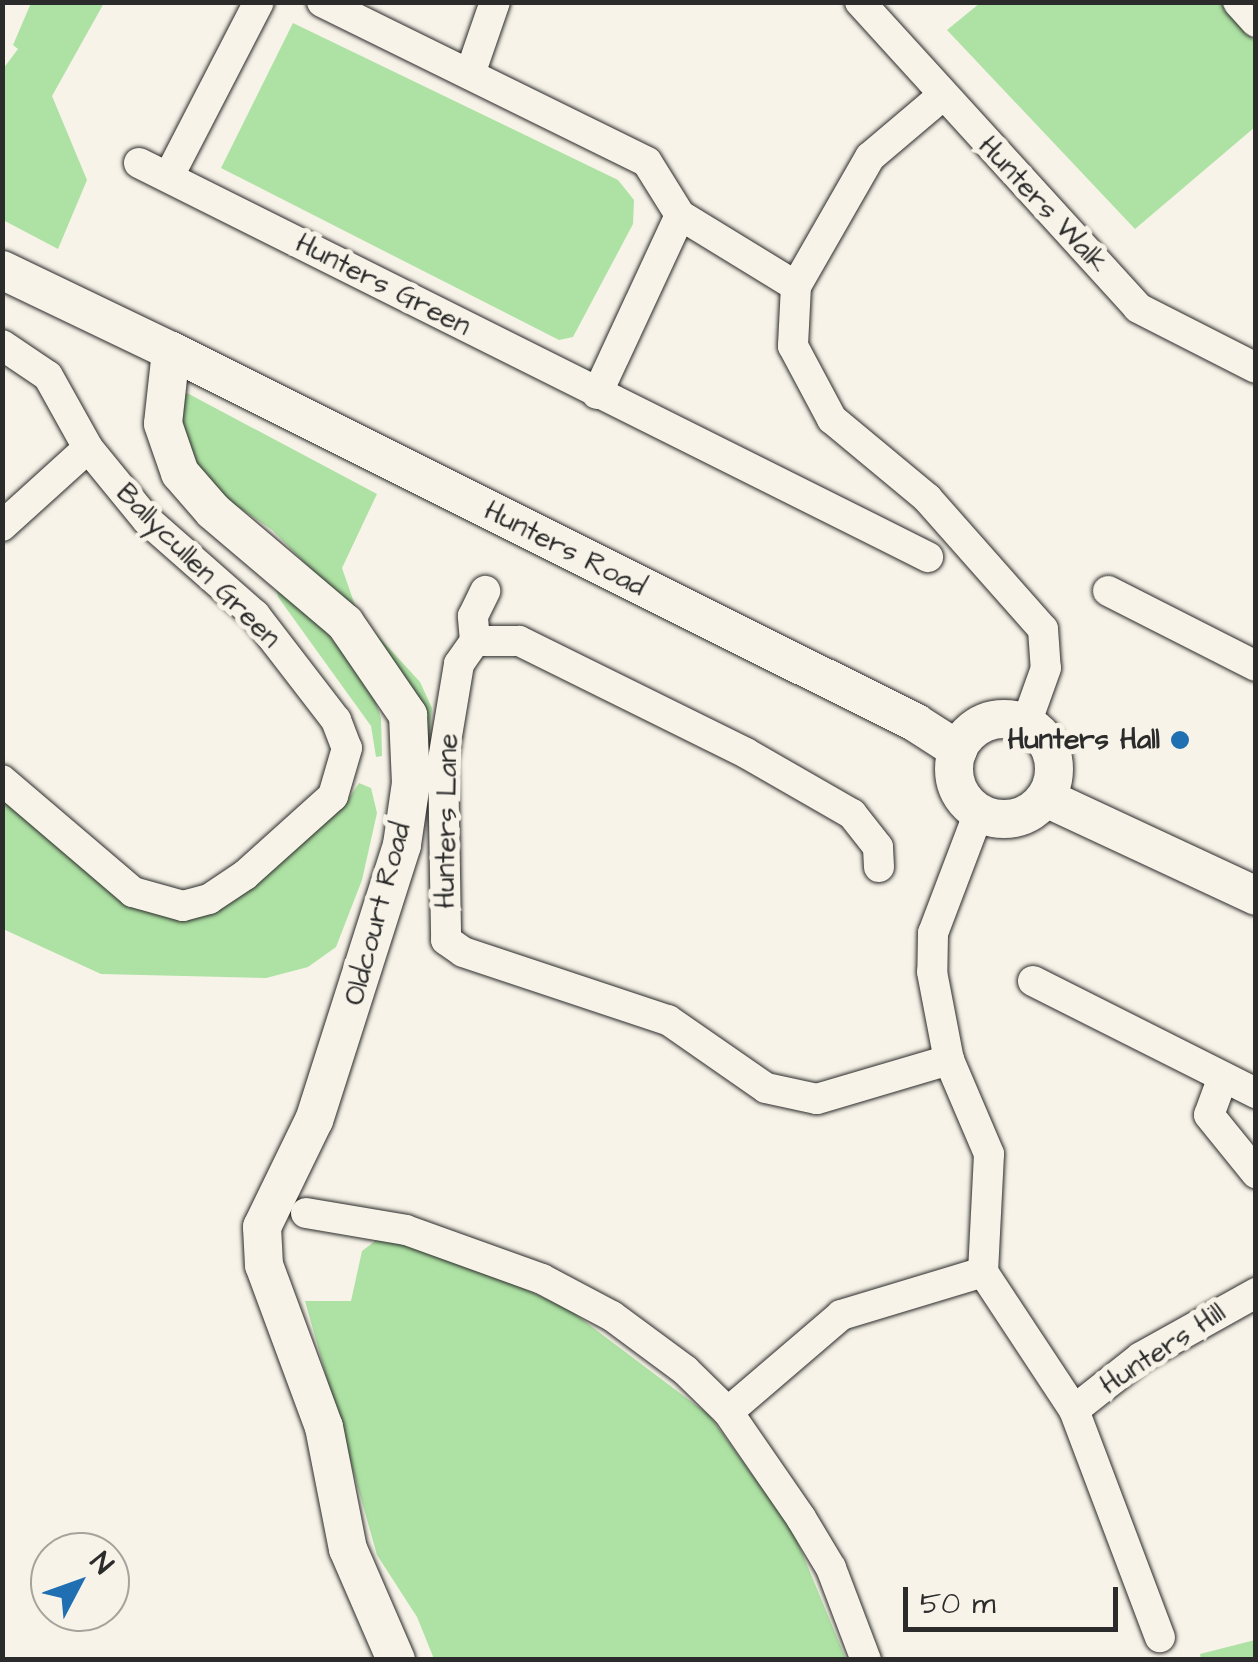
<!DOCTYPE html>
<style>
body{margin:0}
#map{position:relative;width:1258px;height:1662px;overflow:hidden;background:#f7f3e8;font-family:"Architects Daughter",sans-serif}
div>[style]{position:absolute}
.green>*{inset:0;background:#aee2a4}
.roads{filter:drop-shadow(0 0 2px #2b2b2b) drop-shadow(0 0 2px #2b2b2b)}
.minor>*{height:30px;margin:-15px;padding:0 15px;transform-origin:15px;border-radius:15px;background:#f7f3e8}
.tertiary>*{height:38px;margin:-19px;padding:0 19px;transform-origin:19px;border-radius:19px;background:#f7f3e8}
.tertiary>.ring{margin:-19px;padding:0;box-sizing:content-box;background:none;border:38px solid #f7f3e8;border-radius:50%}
.dots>*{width:28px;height:28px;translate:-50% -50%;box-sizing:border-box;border:5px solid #f7f3e8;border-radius:50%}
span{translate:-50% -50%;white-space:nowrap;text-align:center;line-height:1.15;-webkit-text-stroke:10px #f7f3e8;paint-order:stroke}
.street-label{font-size:28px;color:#2b2b2b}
.poi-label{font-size:28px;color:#2b2b2b;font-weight:700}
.right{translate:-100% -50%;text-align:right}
.frame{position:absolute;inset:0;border:5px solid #2b2b2b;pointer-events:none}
.north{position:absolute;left:30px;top:1532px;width:100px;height:100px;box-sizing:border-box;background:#f7f3e8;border:2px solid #a5a39c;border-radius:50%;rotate:49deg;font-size:28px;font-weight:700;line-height:40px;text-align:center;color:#2b2b2b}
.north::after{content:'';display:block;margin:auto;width:35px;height:45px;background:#1f6fb2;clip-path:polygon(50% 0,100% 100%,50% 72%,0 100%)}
.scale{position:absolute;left:903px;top:1587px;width:215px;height:45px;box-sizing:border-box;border:5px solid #2b2b2b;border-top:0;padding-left:12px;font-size:30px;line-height:35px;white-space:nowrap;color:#2b2b2b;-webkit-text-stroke:8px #f7f3e8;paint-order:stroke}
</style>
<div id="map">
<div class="green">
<div style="clip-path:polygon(31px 3px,104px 3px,52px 96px,87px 180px,58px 249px,3px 220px,3px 69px,18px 49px,13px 45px)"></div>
<div style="clip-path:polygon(980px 3px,1221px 3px,1255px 42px,1255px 127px,1135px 229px,947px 30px)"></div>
<div style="clip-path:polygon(293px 23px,618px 180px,634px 200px,633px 224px,573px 337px,559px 340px,221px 168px)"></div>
<div style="clip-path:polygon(187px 393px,377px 494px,342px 568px,358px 614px,420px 682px,432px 708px,428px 748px,335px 593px,272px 530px,225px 498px,193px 460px,178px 402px)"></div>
<div style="clip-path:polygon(273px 570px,369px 683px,381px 718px,382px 756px,376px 757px,371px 726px,278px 597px)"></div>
<div style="clip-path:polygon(359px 783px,371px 788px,377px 813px,362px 880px,336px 947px,308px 967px,266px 978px,101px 974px,3px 929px,3px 795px,136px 909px,200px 917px,236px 899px,344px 806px)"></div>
<div style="clip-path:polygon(379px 1238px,443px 1253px,567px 1308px,709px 1415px,793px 1531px,846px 1659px,434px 1659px,417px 1617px,377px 1555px,305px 1301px,351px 1301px,362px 1251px)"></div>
<div style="clip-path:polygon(1255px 1640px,1255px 1659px,1201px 1659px,1200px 1654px)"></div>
</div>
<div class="roads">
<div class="minor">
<div style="left:322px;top:2px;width:362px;rotate:26.2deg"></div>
<div style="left:647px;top:162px;width:62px;rotate:58.1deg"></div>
<div style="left:680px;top:215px;width:136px;rotate:31.5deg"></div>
<div style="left:860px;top:2px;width:413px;rotate:47.7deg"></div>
<div style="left:1138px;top:308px;width:132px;rotate:27deg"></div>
<div style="left:1238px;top:2px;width:27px;rotate:48deg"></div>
<div style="left:470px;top:74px;width:76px;rotate:-70.9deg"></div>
<div style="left:942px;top:96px;width:94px;rotate:139.7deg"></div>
<div style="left:870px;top:157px;width:149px;rotate:119.8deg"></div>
<div style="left:796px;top:286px;width:60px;rotate:92.9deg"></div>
<div style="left:793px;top:346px;width:83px;rotate:61.9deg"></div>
<div style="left:832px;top:419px;width:124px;rotate:39.7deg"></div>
<div style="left:927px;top:498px;width:175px;rotate:48.5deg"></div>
<div style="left:1043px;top:629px;width:39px;rotate:86deg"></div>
<div style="left:1046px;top:668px;width:59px;rotate:109.7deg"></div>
<div style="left:139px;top:163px;width:882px;rotate:26.54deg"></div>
<div style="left:169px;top:176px;width:196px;rotate:-62.7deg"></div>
<div style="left:2px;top:345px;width:55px;rotate:34deg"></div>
<div style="left:48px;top:376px;width:82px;rotate:60.9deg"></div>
<div style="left:88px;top:448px;width:93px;rotate:50.7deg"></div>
<div style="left:147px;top:520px;width:144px;rotate:41.3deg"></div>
<div style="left:255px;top:615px;width:133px;rotate:52.4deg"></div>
<div style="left:336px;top:720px;width:30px;rotate:69deg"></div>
<div style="left:347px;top:748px;width:50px;rotate:106.3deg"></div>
<div style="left:333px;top:796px;width:118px;rotate:138.1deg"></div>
<div style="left:245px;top:875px;width:43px;rotate:146.3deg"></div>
<div style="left:209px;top:899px;width:27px;rotate:165deg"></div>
<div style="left:183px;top:906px;width:52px;rotate:-164.4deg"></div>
<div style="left:133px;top:892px;width:172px;rotate:-139.5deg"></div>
<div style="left:597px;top:394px;width:197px;rotate:-65.1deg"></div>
<div style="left:2px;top:526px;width:116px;rotate:-42.2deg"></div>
<div style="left:1108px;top:591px;width:166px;rotate:26.9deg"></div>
<div style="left:475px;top:641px;width:25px;rotate:-95deg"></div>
<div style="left:473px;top:616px;width:28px;rotate:-64deg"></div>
<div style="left:979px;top:812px;width:129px;rotate:110.8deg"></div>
<div style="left:933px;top:933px;width:39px;rotate:91deg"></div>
<div style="left:932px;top:972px;width:90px;rotate:79.1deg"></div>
<div style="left:949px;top:1060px;width:102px;rotate:66.9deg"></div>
<div style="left:989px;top:1154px;width:118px;rotate:92.9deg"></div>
<div style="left:983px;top:1272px;width:165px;rotate:56.6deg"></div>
<div style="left:1074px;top:1410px;width:243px;rotate:69.3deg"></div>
<div style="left:879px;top:867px;width:20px;rotate:-93deg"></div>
<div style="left:878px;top:847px;width:42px;rotate:-128.2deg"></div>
<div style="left:852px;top:814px;width:122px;rotate:-150.1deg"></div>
<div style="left:746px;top:753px;width:253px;rotate:-153.7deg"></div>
<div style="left:519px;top:641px;width:44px;rotate:180deg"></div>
<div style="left:475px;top:641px;width:28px;rotate:125deg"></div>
<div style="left:459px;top:664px;width:97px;rotate:99.5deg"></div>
<div style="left:443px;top:760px;width:180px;rotate:89deg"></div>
<div style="left:446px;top:940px;width:21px;rotate:35deg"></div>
<div style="left:463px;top:952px;width:216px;rotate:18.4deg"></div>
<div style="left:668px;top:1020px;width:119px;rotate:34.8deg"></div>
<div style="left:766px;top:1088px;width:52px;rotate:12.2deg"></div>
<div style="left:817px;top:1099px;width:138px;rotate:-16.5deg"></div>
<div style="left:1033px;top:981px;width:250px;rotate:26.7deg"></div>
<div style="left:1223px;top:1077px;width:40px;rotate:110.2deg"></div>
<div style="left:1209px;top:1115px;width:75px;rotate:51deg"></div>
<div style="left:306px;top:1213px;width:101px;rotate:9.6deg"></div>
<div style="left:406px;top:1230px;width:145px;rotate:19.8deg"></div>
<div style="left:542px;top:1279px;width:79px;rotate:27.9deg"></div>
<div style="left:612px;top:1316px;width:91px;rotate:36.5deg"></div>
<div style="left:685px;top:1370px;width:60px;rotate:44.3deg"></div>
<div style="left:728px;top:1412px;width:129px;rotate:55.4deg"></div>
<div style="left:801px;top:1518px;width:58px;rotate:59deg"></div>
<div style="left:831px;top:1568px;width:98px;rotate:69.2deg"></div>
<div style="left:1074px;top:1410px;width:85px;rotate:-38.3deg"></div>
<div style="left:1141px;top:1357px;width:132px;rotate:-29.1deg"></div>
<div style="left:728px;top:1412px;width:149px;rotate:-40.6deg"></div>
<div style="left:841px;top:1315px;width:148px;rotate:-16.8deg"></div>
</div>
<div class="tertiary">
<div style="left:2px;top:270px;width:187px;rotate:25.6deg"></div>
<div style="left:171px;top:351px;width:73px;rotate:96.3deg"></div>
<div style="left:163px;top:424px;width:52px;rotate:70.9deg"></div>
<div style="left:180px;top:473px;width:50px;rotate:49deg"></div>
<div style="left:213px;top:511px;width:173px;rotate:40.3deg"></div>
<div style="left:345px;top:623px;width:112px;rotate:55.6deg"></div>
<div style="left:408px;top:715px;width:68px;rotate:87.5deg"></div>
<div style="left:411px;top:783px;width:63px;rotate:98.3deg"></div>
<div style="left:402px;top:845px;width:289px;rotate:107.7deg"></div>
<div style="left:314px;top:1120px;width:119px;rotate:115.9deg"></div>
<div style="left:262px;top:1227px;width:38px;rotate:87deg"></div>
<div style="left:264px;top:1265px;width:173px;rotate:69.7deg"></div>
<div style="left:324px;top:1427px;width:124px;rotate:78.9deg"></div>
<div style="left:348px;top:1549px;width:121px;rotate:66.6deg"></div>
<div style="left:171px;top:351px;width:833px;rotate:26.53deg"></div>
<div style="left:916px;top:723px;width:50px;rotate:32.7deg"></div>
<div class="ring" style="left:954px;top:719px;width:62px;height:62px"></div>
<div style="left:1046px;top:798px;width:232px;rotate:25deg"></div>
</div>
</div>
<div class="dots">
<div style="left:1180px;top:740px;background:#1f6fb2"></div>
</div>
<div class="street-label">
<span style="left:1043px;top:205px;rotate:47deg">Hunters Walk</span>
<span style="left:383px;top:285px;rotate:27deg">Hunters Green</span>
<span style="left:565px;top:549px;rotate:27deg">Hunters Road</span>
<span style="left:198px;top:566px;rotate:45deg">Ballycullen Green</span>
<span style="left:447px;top:821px;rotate:-89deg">Hunters Lane</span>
<span style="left:378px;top:914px;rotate:-75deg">Oldcourt Road</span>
<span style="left:1163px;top:1349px;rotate:-33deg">Hunters Hill</span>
</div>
<div class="poi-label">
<span class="right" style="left:1160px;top:740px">Hunters Hall</span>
</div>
<div class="frame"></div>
<div class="north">N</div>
<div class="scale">50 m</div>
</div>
